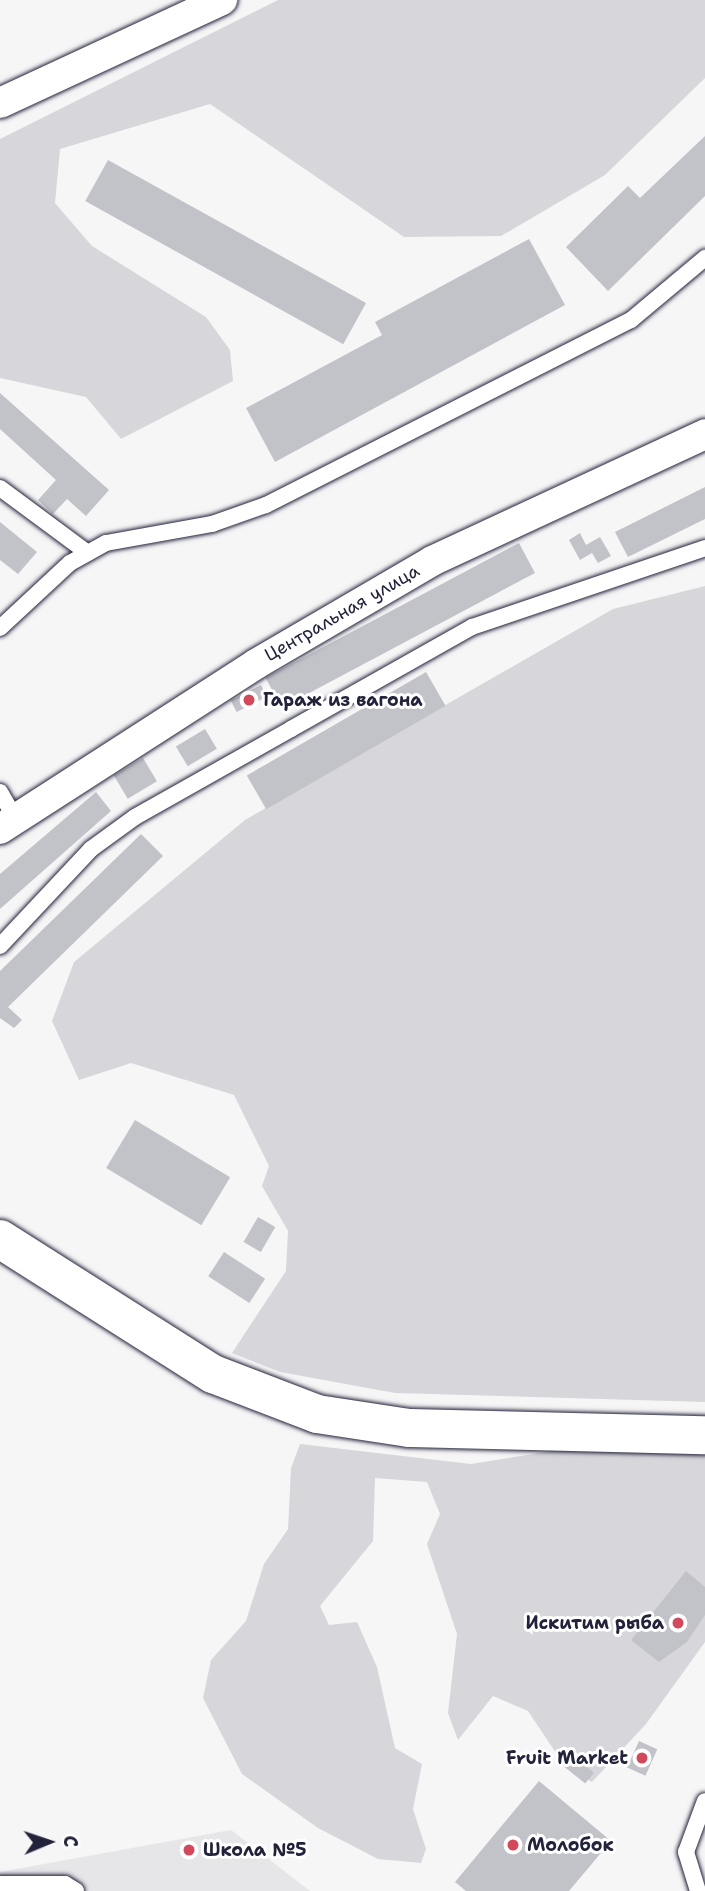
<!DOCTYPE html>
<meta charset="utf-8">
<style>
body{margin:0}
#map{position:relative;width:705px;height:1891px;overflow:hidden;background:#f6f6f7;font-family:"Shantell Sans",sans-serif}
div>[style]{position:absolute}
.built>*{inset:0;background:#e6e6e9}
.green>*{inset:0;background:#d7d7db}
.building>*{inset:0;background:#c2c2c9;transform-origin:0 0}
.roads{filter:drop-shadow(0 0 2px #22223b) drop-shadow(0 0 2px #22223b)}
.lane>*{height:16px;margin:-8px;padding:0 8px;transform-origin:8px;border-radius:8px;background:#fff}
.street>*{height:30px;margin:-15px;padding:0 15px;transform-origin:15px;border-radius:15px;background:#fff}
.secondary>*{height:38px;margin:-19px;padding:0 19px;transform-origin:19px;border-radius:19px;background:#fff}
.dots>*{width:19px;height:19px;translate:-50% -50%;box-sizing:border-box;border:4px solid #fff;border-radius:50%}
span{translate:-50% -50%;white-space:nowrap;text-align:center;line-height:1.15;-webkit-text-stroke:6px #fff;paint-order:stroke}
.street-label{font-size:18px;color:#22223b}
.poi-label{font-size:18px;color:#22223b;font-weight:700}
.left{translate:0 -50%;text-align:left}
.right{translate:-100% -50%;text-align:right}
.north{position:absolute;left:14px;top:1807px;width:70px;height:70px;-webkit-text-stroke:5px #fff;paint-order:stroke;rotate:88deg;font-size:19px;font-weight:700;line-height:28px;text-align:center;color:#22223b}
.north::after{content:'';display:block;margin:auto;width:24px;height:32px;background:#22223b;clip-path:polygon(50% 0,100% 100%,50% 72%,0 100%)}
</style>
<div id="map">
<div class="built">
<div style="clip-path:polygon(231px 1830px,310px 1891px,0 1891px,0 1872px)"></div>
</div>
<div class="green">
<div style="clip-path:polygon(278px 0,705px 0,705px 78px,605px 175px,501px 236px,404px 237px,210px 104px,60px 149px,55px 203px,92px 246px,206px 317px,230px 350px,233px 381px,121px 439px,86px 397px,0 378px,0 139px)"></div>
<div style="clip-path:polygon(705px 586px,705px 1402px,395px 1393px,280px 1372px,232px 1353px,286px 1271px,288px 1231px,262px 1186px,269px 1166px,234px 1095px,131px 1063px,79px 1080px,52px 1021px,74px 962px,245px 820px,613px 609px)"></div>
<div style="clip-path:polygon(300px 1444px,471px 1464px,552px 1451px,705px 1451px,705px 1642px,646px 1724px,592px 1782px,566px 1768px,528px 1711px,493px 1696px,458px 1740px,448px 1713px,457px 1634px,427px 1544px,440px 1514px,427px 1482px,375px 1478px,373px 1541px,320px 1606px,329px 1625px,357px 1622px,377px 1667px,395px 1748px,422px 1764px,413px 1809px,426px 1849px,421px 1863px,378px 1859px,318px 1828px,242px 1774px,203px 1698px,211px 1660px,246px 1621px,264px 1564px,288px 1529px,291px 1468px)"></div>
</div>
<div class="building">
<div style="clip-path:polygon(705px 136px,705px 196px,608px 291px,566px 247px,628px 186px,640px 198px)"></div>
<div style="left:108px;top:160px;width:295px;height:47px;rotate:29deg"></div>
<div style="clip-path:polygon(529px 239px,565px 305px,275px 462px,246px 408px,382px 335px,375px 322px)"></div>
<div style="clip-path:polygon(0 393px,109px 490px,86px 516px,67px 499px,53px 514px,38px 500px,56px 480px,0 429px)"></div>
<div style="clip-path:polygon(705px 487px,705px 519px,628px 557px,615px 532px)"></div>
<div style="clip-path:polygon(0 522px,37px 552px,18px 574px,0 560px)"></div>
<div style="clip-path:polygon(580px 533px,586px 545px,600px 537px,611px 556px,598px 563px,592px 553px,580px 560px,569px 540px)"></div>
<div style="left:519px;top:543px;width:34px;height:287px;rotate:62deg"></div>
<div style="left:426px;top:672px;width:39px;height:207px;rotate:60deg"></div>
<div style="left:261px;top:685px;width:13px;height:34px;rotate:63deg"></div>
<div style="left:205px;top:729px;width:23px;height:34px;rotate:59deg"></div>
<div style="left:143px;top:758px;width:27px;height:34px;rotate:59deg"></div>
<div style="clip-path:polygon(96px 792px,111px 811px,0 909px,0 874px)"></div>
<div style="clip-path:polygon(141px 834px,163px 856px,8px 1007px,22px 1020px,14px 1028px,0 1018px,0 971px)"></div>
<div style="left:135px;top:1120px;width:111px;height:56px;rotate:31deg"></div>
<div style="left:258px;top:1217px;width:20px;height:29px;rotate:30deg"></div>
<div style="left:224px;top:1252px;width:49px;height:29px;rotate:33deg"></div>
<div style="clip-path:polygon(686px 1571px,705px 1587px,705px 1615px,687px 1642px,659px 1662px,631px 1640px)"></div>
<div style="left:639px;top:1741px;width:20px;height:29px;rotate:24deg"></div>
<div style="left:566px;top:1750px;width:36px;height:14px;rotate:39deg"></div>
<div style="clip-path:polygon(539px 1781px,611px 1841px,569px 1891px,466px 1891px,455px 1882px)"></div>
</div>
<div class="roads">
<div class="lane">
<div style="left:0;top:488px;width:109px;rotate:36.5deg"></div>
<div style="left:0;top:628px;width:96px;rotate:-42.9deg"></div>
<div style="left:70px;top:563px;width:41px;rotate:-29.1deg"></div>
<div style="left:106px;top:543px;width:108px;rotate:-10.2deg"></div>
<div style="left:212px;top:524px;width:57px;rotate:-19.4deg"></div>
<div style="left:266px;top:505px;width:409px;rotate:-26.9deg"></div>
<div style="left:631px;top:320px;width:97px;rotate:-40deg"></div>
<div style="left:0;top:792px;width:30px;rotate:60deg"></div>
<div style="left:0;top:946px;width:133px;rotate:-46.8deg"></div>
<div style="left:91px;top:849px;width:54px;rotate:-36deg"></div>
<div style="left:135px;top:817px;width:179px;rotate:-29.4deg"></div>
<div style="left:291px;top:729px;width:208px;rotate:-29.4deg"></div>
<div style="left:472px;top:627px;width:246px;rotate:-18.7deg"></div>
<div style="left:0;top:1884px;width:65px"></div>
<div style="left:65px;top:1884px;width:13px;rotate:32deg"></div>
<div style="left:698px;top:1891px;width:41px;rotate:-107.1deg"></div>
<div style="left:686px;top:1852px;width:54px;rotate:-69.6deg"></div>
</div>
<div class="street">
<div style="left:0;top:103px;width:245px;rotate:-24.9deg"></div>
<div style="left:0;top:829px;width:305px;rotate:-32.8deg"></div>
<div style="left:256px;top:664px;width:204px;rotate:-30.3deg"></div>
<div style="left:432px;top:561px;width:301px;rotate:-24.9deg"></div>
</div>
<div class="secondary">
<div style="left:0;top:1239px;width:252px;rotate:32.4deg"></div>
<div style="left:213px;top:1374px;width:111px;rotate:21deg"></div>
<div style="left:317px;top:1414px;width:93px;rotate:8.7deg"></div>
<div style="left:409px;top:1428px;width:296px;rotate:1.4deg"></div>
</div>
</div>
<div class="dots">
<div style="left:249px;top:700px;background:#d1495b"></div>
<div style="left:678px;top:1623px;background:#d1495b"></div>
<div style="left:642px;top:1758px;background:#d1495b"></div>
<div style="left:513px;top:1845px;background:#d1495b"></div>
<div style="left:189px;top:1850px;background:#d1495b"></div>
</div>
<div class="street-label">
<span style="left:342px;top:613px;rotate:-30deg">Центральная улица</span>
</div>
<div class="poi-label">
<span class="left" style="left:263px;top:700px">Гараж из вагона</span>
<span class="right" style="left:664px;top:1623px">Искитим рыба</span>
<span class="right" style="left:628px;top:1758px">Fruit Market</span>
<span class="left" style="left:527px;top:1845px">Молобок</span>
<span class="left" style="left:203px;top:1850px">Школа №5</span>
</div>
<div class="north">С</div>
</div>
